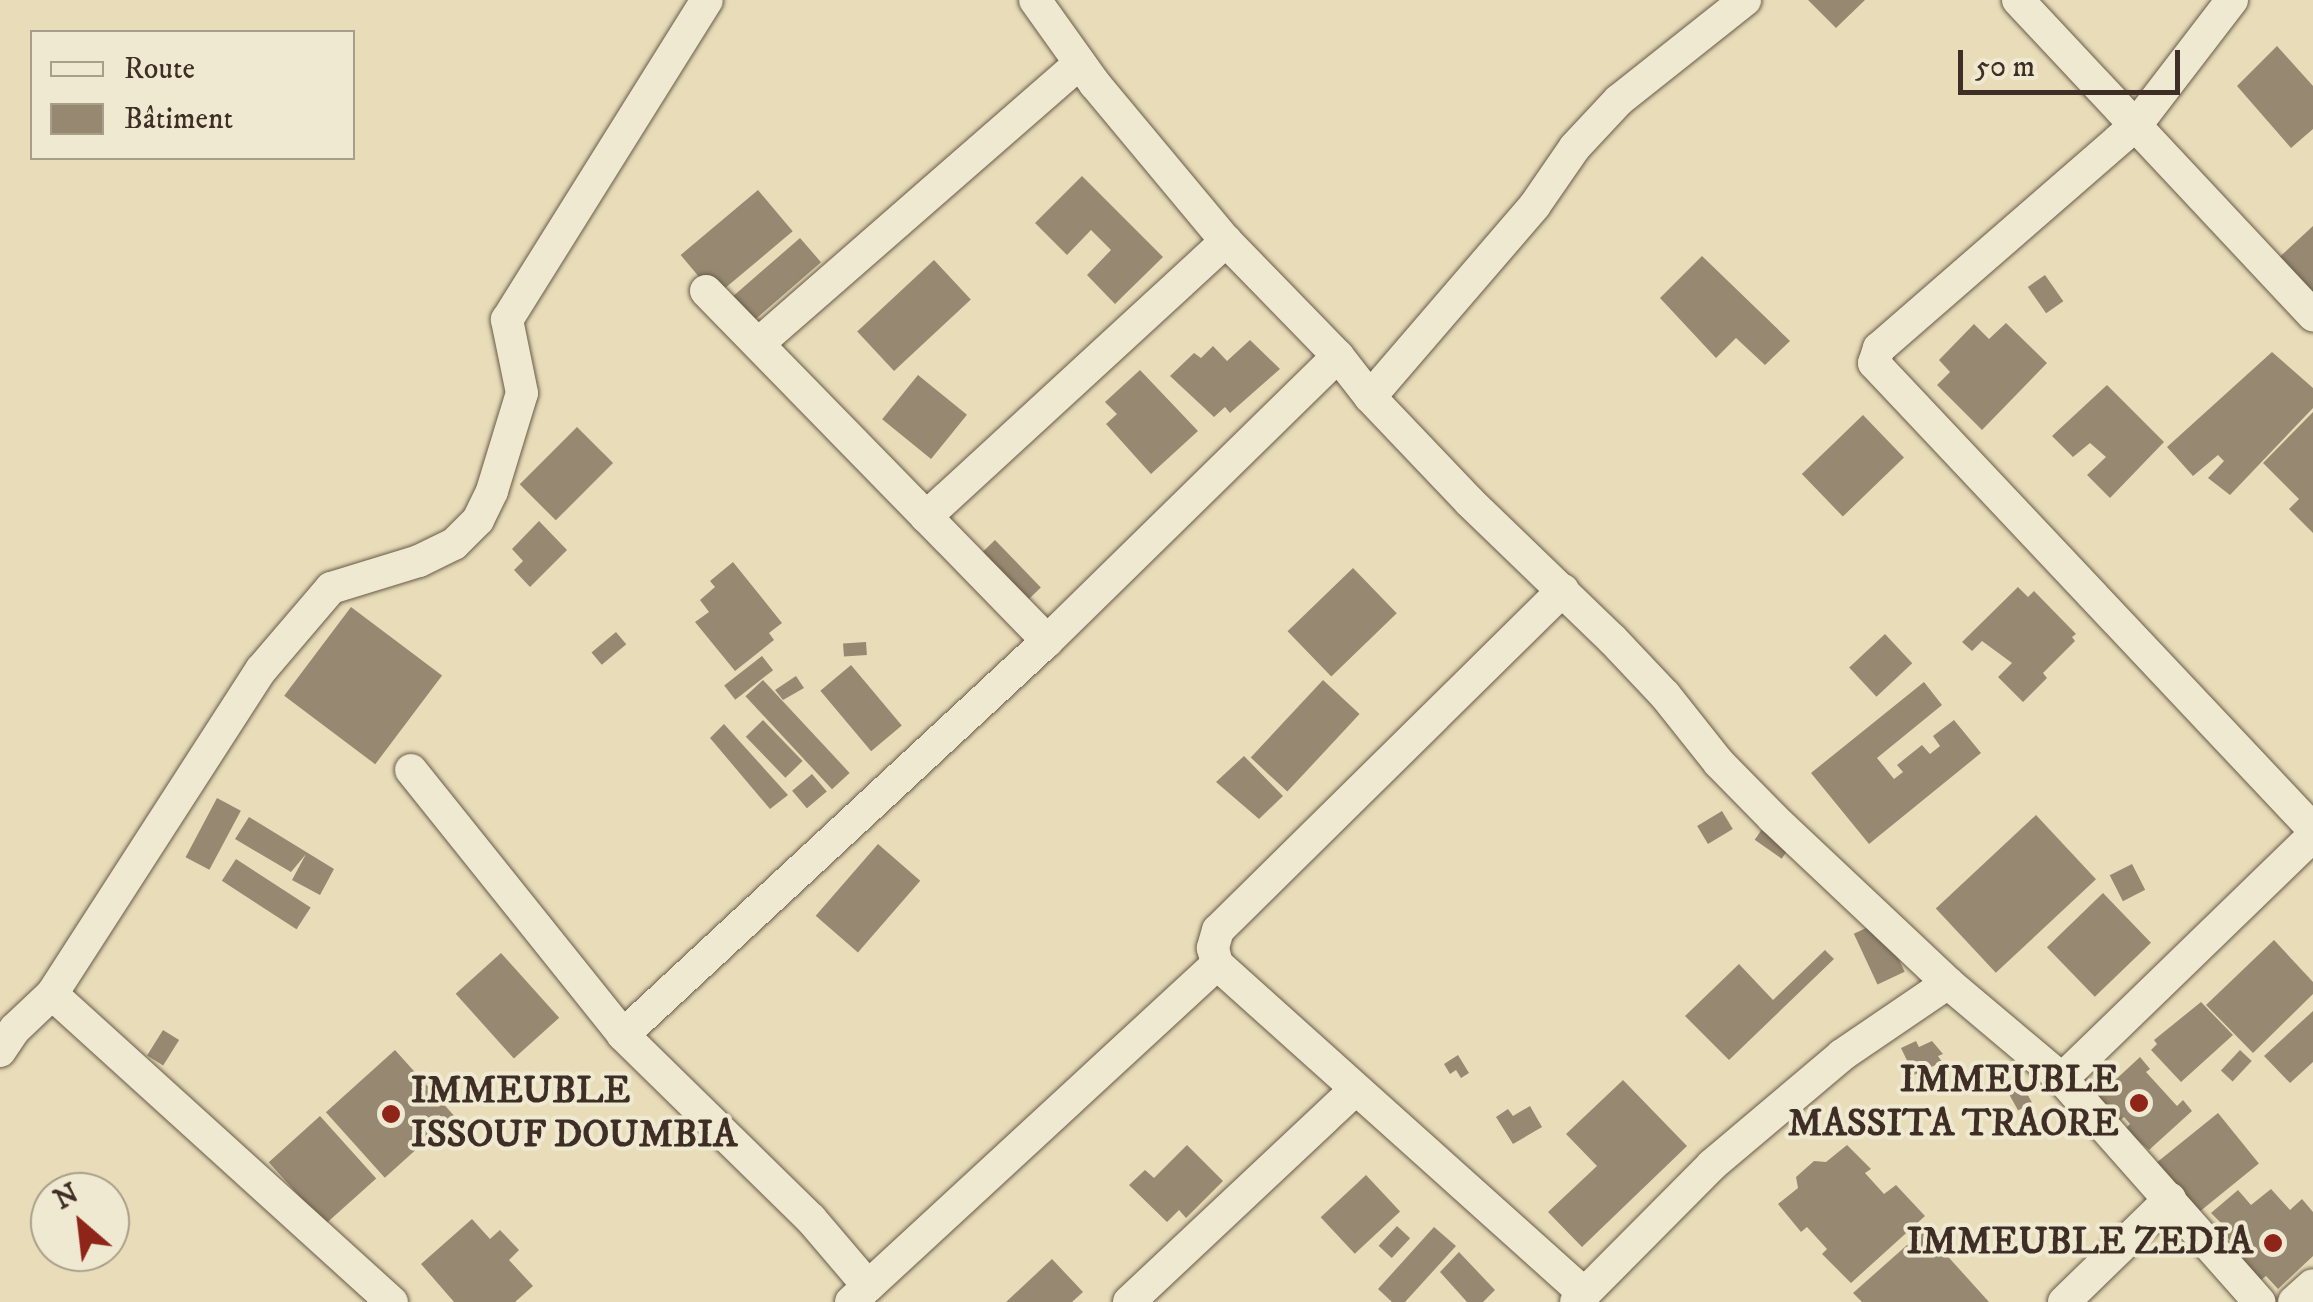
<!DOCTYPE html>
<meta charset="utf-8">
<style>
body{margin:0}
#map{position:relative;width:2313px;height:1302px;overflow:hidden;background:#e8ddb8;font-family:"IM FELL DW Pica",serif}
div>[style]{position:absolute}
.building>*{inset:0;background:#978971;transform-origin:0 0}
.roads{filter:drop-shadow(0 0 2px #695a4a) drop-shadow(0 0 2px #695a4a)}
.minor>*{height:32px;margin:-16px;padding:0 16px;transform-origin:16px;border-radius:16px;background:#f0e9d1}
.dots>*{width:28px;height:28px;translate:-50% -50%;box-sizing:border-box;border:5px solid #f0e9d1;border-radius:50%}
span{translate:-50% -50%;white-space:nowrap;text-align:center;line-height:1.15;-webkit-text-stroke:8px #f0e9d1;paint-order:stroke}
.poi-label{font-size:38px;color:#3f2e25;font-weight:700}
.right{translate:-100% -50%;text-align:right}
.left{translate:0 -50%;text-align:left}
.legend{position:absolute;left:30px;top:30px;width:325px;height:130px;box-sizing:border-box;background:#f0e9d1;border:2px solid #a99e8c;margin:0;padding:12px 18px;list-style:none;font-size:30px;color:#3f2e25}
.legend li{display:flex;align-items:center;gap:20px;height:50px}
.legend b{width:50px;border:2px solid #a99e8c}
.north{position:absolute;left:30px;top:1172px;width:100px;height:100px;box-sizing:border-box;background:#f0e9d1;border:2px solid #a99e8c;border-radius:50%;rotate:332deg;font-size:28px;font-weight:700;line-height:40px;text-align:center;color:#3f2e25}
.north::after{content:'';display:block;margin:auto;width:35px;height:45px;background:#8f2418;clip-path:polygon(50% 0,100% 100%,50% 72%,0 100%)}
.scale{position:absolute;left:1958px;top:50px;width:222px;height:45px;box-sizing:border-box;border:5px solid #3f2e25;border-top:0;padding-left:12px;font-size:30px;line-height:35px;white-space:nowrap;color:#3f2e25;-webkit-text-stroke:8px #f0e9d1;paint-order:stroke}
</style>
<div id="map">
<div class="building">
<div style="clip-path:polygon(1808px 0,1865px 0,1836px 28px)"></div>
<div style="clip-path:polygon(2277px 46px,2313px 86px,2313px 129px,2291px 148px,2237px 86px)"></div>
<div style="clip-path:polygon(1082px 176px,1163px 257px,1115px 304px,1087px 275px,1111px 250px,1091px 230px,1067px 255px,1035px 223px)"></div>
<div style="left:758px;top:190px;width:54px;height:101px;rotate:50deg"></div>
<div style="clip-path:polygon(2313px 226px,2313px 307px,2272px 264px)"></div>
<div style="left:800px;top:238px;width:32px;height:96px;rotate:49deg"></div>
<div style="clip-path:polygon(1702px 256px,1790px 341px,1765px 365px,1736px 338px,1716px 358px,1660px 298px)"></div>
<div style="left:934px;top:260px;width:54px;height:105px;rotate:47deg"></div>
<div style="left:2045px;top:275px;width:32px;height:21px;rotate:55deg"></div>
<div style="clip-path:polygon(2006px 323px,2047px 363px,1982px 430px,1937px 385px,1950px 372px,1939px 360px,1974px 324px,1989px 339px)"></div>
<div style="clip-path:polygon(1250px 340px,1280px 369px,1230px 413px,1225px 407px,1214px 417px,1170px 376px,1194px 353px,1201px 358px,1213px 346px,1227px 361px)"></div>
<div style="clip-path:polygon(2272px 352px,2313px 388px,2313px 408px,2230px 495px,2208px 478px,2224px 461px,2218px 455px,2193px 476px,2167px 447px)"></div>
<div style="clip-path:polygon(1140px 370px,1198px 431px,1151px 474px,1106px 424px,1117px 414px,1105px 402px)"></div>
<div style="left:918px;top:375px;width:63px;height:57px;rotate:39deg"></div>
<div style="clip-path:polygon(2107px 385px,2164px 442px,2110px 498px,2087px 475px,2106px 457px,2090px 443px,2073px 457px,2052px 436px)"></div>
<div style="clip-path:polygon(2313px 412px,2313px 533px,2289px 509px,2299px 499px,2263px 463px)"></div>
<div style="left:1863px;top:415px;width:59px;height:85px;rotate:46deg"></div>
<div style="left:577px;top:427px;width:51px;height:81px;rotate:45deg"></div>
<div style="clip-path:polygon(539px 521px,567px 550px,530px 587px,514px 570px,523px 561px,512px 549px)"></div>
<div style="left:995px;top:540px;width:66px;height:23px;rotate:46deg"></div>
<div style="clip-path:polygon(733px 562px,782px 623px,769px 633px,774px 640px,735px 671px,695px 622px,709px 612px,700px 600px,715px 587px,710px 581px)"></div>
<div style="left:1353px;top:568px;width:63px;height:91px;rotate:46deg"></div>
<div style="clip-path:polygon(2018px 587px,2028px 597px,2034px 591px,2076px 634px,2072px 637px,2075px 641px,2043px 673px,2047px 678px,2023px 702px,1998px 677px,2012px 663px,1982px 641px,1972px 651px,1962px 642px)"></div>
<div style="left:351px;top:607px;width:114px;height:111px;rotate:37deg"></div>
<div style="left:616px;top:632px;width:16px;height:32px;rotate:50deg"></div>
<div style="left:1885px;top:634px;width:40px;height:49px;rotate:47deg"></div>
<div style="left:866px;top:642px;width:13px;height:23px;rotate:86deg"></div>
<div style="left:762px;top:656px;width:18px;height:48px;rotate:52deg"></div>
<div style="left:851px;top:665px;width:79px;height:40px;rotate:50deg"></div>
<div style="clip-path:polygon(796px 676px,804px 688px,783px 700px,775px 690px)"></div>
<div style="left:763px;top:680px;width:127px;height:24px;rotate:47deg"></div>
<div style="left:1323px;top:680px;width:50px;height:106px;rotate:43deg"></div>
<div style="clip-path:polygon(1924px 682px,1942px 705px,1877px 758px,1894px 779px,1903px 772px,1897px 765px,1922px 745px,1930px 754px,1940px 746px,1933px 736px,1954px 720px,1981px 753px,1869px 844px,1811px 773px)"></div>
<div style="left:763px;top:720px;width:57px;height:24px;rotate:46deg"></div>
<div style="clip-path:polygon(724px 724px,788px 795px,770px 809px,710px 738px)"></div>
<div style="clip-path:polygon(1244px 756px,1283px 796px,1259px 819px,1216px 782px)"></div>
<div style="left:812px;top:774px;width:23px;height:26px;rotate:50deg"></div>
<div style="left:217px;top:798px;width:27px;height:67px;rotate:28deg"></div>
<div style="left:1722px;top:811px;width:21px;height:29px;rotate:59deg"></div>
<div style="left:2036px;top:815px;width:88px;height:137px;rotate:47deg"></div>
<div style="clip-path:polygon(249px 817px,334px 869px,320px 895px,292px 880px,306px 854px,291px 872px,235px 839px)"></div>
<div style="left:1765px;top:825px;width:33px;height:18px;rotate:35deg"></div>
<div style="left:878px;top:844px;width:56px;height:95px;rotate:41deg"></div>
<div style="left:236px;top:859px;width:89px;height:26px;rotate:33deg"></div>
<div style="left:2132px;top:864px;width:29px;height:25px;rotate:63deg"></div>
<div style="left:2103px;top:893px;width:69px;height:78px;rotate:46deg"></div>
<div style="left:1881px;top:921px;width:56px;height:30px;rotate:65deg"></div>
<div style="clip-path:polygon(2274px 940px,2313px 982px,2313px 994px,2253px 1053px,2206px 1005px)"></div>
<div style="clip-path:polygon(1825px 950px,1834px 959px,1729px 1060px,1685px 1016px,1739px 964px,1773px 1000px)"></div>
<div style="left:501px;top:953px;width:87px;height:61px;rotate:48deg"></div>
<div style="clip-path:polygon(2201px 1002px,2233px 1035px,2181px 1082px,2151px 1050px,2157px 1044px,2154px 1040px)"></div>
<div style="clip-path:polygon(2313px 1011px,2313px 1062px,2290px 1083px,2264px 1056px)"></div>
<div style="left:163px;top:1030px;width:19px;height:30px;rotate:32deg"></div>
<div style="clip-path:polygon(1916px 1041px,1919px 1047px,1932px 1041px,1943px 1054px,1938px 1056px,1942px 1062px,1914px 1075px,1901px 1048px)"></div>
<div style="left:395px;top:1050px;width:88px;height:93px;rotate:48deg"></div>
<div style="left:2240px;top:1050px;width:16px;height:28px;rotate:43deg"></div>
<div style="clip-path:polygon(1458px 1055px,1469px 1073px,1461px 1078px,1456px 1070px,1450px 1074px,1444px 1064px)"></div>
<div style="clip-path:polygon(2140px 1057px,2150px 1069px,2146px 1072px,2177px 1106px,2183px 1100px,2192px 1111px,2149px 1150px,2125px 1129px,2130px 1124px,2124px 1117px,2119px 1121px,2098px 1096px)"></div>
<div style="clip-path:polygon(1623px 1080px,1687px 1146px,1582px 1247px,1548px 1212px,1597px 1166px,1566px 1134px)"></div>
<div style="left:2020px;top:1081px;width:25px;height:16px;rotate:61deg"></div>
<div style="clip-path:polygon(1530px 1106px,1542px 1127px,1513px 1144px,1496px 1117px,1508px 1109px,1513px 1116px)"></div>
<div style="left:2218px;top:1113px;width:65px;height:86px;rotate:51deg"></div>
<div style="left:320px;top:1116px;width:84px;height:69px;rotate:48deg"></div>
<div style="clip-path:polygon(1187px 1145px,1223px 1181px,1186px 1218px,1179px 1210px,1167px 1222px,1129px 1185px,1145px 1170px,1154px 1178px)"></div>
<div style="clip-path:polygon(1847px 1145px,1871px 1169px,1865px 1173px,1884px 1194px,1896px 1185px,1925px 1216px,1851px 1283px,1822px 1254px,1827px 1249px,1807px 1227px,1801px 1232px,1778px 1204px,1798px 1188px,1796px 1177px,1814px 1161px,1826px 1162px)"></div>
<div style="left:1366px;top:1175px;width:50px;height:62px;rotate:47deg"></div>
<div style="clip-path:polygon(2271px 1189px,2290px 1210px,2302px 1199px,2313px 1212px,2313px 1256px,2278px 1289px,2266px 1276px,2257px 1283px,2235px 1258px,2241px 1252px,2224px 1234px,2228px 1230px,2211px 1213px,2238px 1190px,2251px 1205px)"></div>
<div style="clip-path:polygon(472px 1219px,490px 1239px,500px 1230px,519px 1250px,509px 1260px,533px 1286px,515px 1302px,454px 1302px,421px 1264px)"></div>
<div style="left:1397px;top:1226px;width:18px;height:27px;rotate:43deg"></div>
<div style="clip-path:polygon(1434px 1227px,1456px 1246px,1405px 1302px,1392px 1302px,1378px 1289px)"></div>
<div style="clip-path:polygon(1924px 1230px,1989px 1302px,1862px 1302px,1853px 1293px)"></div>
<div style="clip-path:polygon(1459px 1252px,1495px 1290px,1483px 1302px,1467px 1302px,1440px 1272px)"></div>
<div style="clip-path:polygon(1052px 1259px,1083px 1292px,1072px 1302px,1006px 1302px)"></div>
</div>
<div class="roads">
<div class="minor">
<div style="left:1035px;top:0;width:103px;rotate:54.5deg"></div>
<div style="left:1095px;top:84px;width:204px;rotate:50.2deg"></div>
<div style="left:1226px;top:241px;width:161px;rotate:45.8deg"></div>
<div style="left:1338px;top:356px;width:52px;rotate:52deg"></div>
<div style="left:1370px;top:397px;width:145px;rotate:46.4deg"></div>
<div style="left:1470px;top:502px;width:197px;rotate:44deg"></div>
<div style="left:1612px;top:639px;width:77px;rotate:46.6deg"></div>
<div style="left:1665px;top:695px;width:87px;rotate:51.5deg"></div>
<div style="left:1719px;top:763px;width:77px;rotate:45.5deg"></div>
<div style="left:1773px;top:818px;width:241px;rotate:43.3deg"></div>
<div style="left:1948px;top:983px;width:149px;rotate:40.1deg"></div>
<div style="left:2062px;top:1079px;width:298px;rotate:48.5deg"></div>
<div style="left:2018px;top:0;width:432px;rotate:46.9deg"></div>
<div style="left:2232px;top:0;width:156px;rotate:127.5deg"></div>
<div style="left:2137px;top:124px;width:342px;rotate:139deg"></div>
<div style="left:1879px;top:348px;width:16px;rotate:108deg"></div>
<div style="left:1874px;top:363px;width:640px;rotate:46.71deg"></div>
<div style="left:706px;top:291px;width:489px;rotate:45.7deg"></div>
<div style="left:758px;top:344px;width:427px;rotate:-41.1deg"></div>
<div style="left:1370px;top:397px;width:253px;rotate:-49.3deg"></div>
<div style="left:1535px;top:205px;width:70px;rotate:-55.4deg"></div>
<div style="left:1575px;top:147px;width:64px;rotate:-46.9deg"></div>
<div style="left:1619px;top:100px;width:161px;rotate:-38.4deg"></div>
<div style="left:926px;top:517px;width:408px;rotate:-42.6deg"></div>
<div style="left:1563px;top:590px;width:484px;rotate:135.4deg"></div>
<div style="left:1218px;top:930px;width:19px;rotate:106deg"></div>
<div style="left:1213px;top:948px;width:16px;rotate:76deg"></div>
<div style="left:1217px;top:964px;width:493px;rotate:41.9deg"></div>
<div style="left:411px;top:770px;width:339px;rotate:51.3deg"></div>
<div style="left:623px;top:1035px;width:263px;rotate:44.4deg"></div>
<div style="left:811px;top:1219px;width:88px;rotate:49.6deg"></div>
<div style="left:52px;top:994px;width:459px;rotate:42.2deg"></div>
<div style="left:623px;top:1035px;width:579px;rotate:-42.9deg"></div>
<div style="left:1047px;top:641px;width:407px;rotate:-44.4deg"></div>
<div style="left:0;top:1051px;width:27px;rotate:-56deg"></div>
<div style="left:15px;top:1029px;width:51px;rotate:-43.4deg"></div>
<div style="left:52px;top:994px;width:386px;rotate:-57.2deg"></div>
<div style="left:261px;top:670px;width:108px;rotate:-49.5deg"></div>
<div style="left:331px;top:588px;width:92px;rotate:-17.1deg"></div>
<div style="left:419px;top:561px;width:39px;rotate:-26deg"></div>
<div style="left:454px;top:544px;width:34px;rotate:-45deg"></div>
<div style="left:478px;top:520px;width:32px;rotate:-64deg"></div>
<div style="left:492px;top:491px;width:102px;rotate:-73deg"></div>
<div style="left:522px;top:393px;width:75px;rotate:-101.6deg"></div>
<div style="left:507px;top:320px;width:377px;rotate:-58deg"></div>
<div style="left:2062px;top:1079px;width:349px;rotate:-44.1deg"></div>
<div style="left:851px;top:1302px;width:498px;rotate:-42.7deg"></div>
<div style="left:1129px;top:1302px;width:310px;rotate:-43.2deg"></div>
<div style="left:1576px;top:1302px;width:193px;rotate:-45.2deg"></div>
<div style="left:1712px;top:1165px;width:170px;rotate:-40.2deg"></div>
<div style="left:1842px;top:1055px;width:128px;rotate:-34.2deg"></div>
<div style="left:2064px;top:1302px;width:148px;rotate:-44.2deg"></div>
<div style="left:2294px;top:1302px;width:25px;rotate:-42deg"></div>
</div>
</div>
<div class="dots">
<div style="left:2139px;top:1103px;background:#8f2418"></div>
<div style="left:391px;top:1114px;background:#8f2418"></div>
<div style="left:2273px;top:1243px;background:#8f2418"></div>
</div>
<div class="poi-label">
<span class="right" style="left:2119px;top:1103px">IMMEUBLE<br>MASSITA TRAORE</span>
<span class="left" style="left:411px;top:1114px">IMMEUBLE<br>ISSOUF DOUMBIA</span>
<span class="right" style="left:2253px;top:1243px">IMMEUBLE ZEDIA</span>
</div>
<ul class="legend">
<li><b style="height:12px;background:#f0e9d1"></b>Route</li>
<li><b style="height:28px;background:#978971"></b>Bâtiment</li>
</ul>
<div class="north">N</div>
<div class="scale">50 m</div>
</div>
